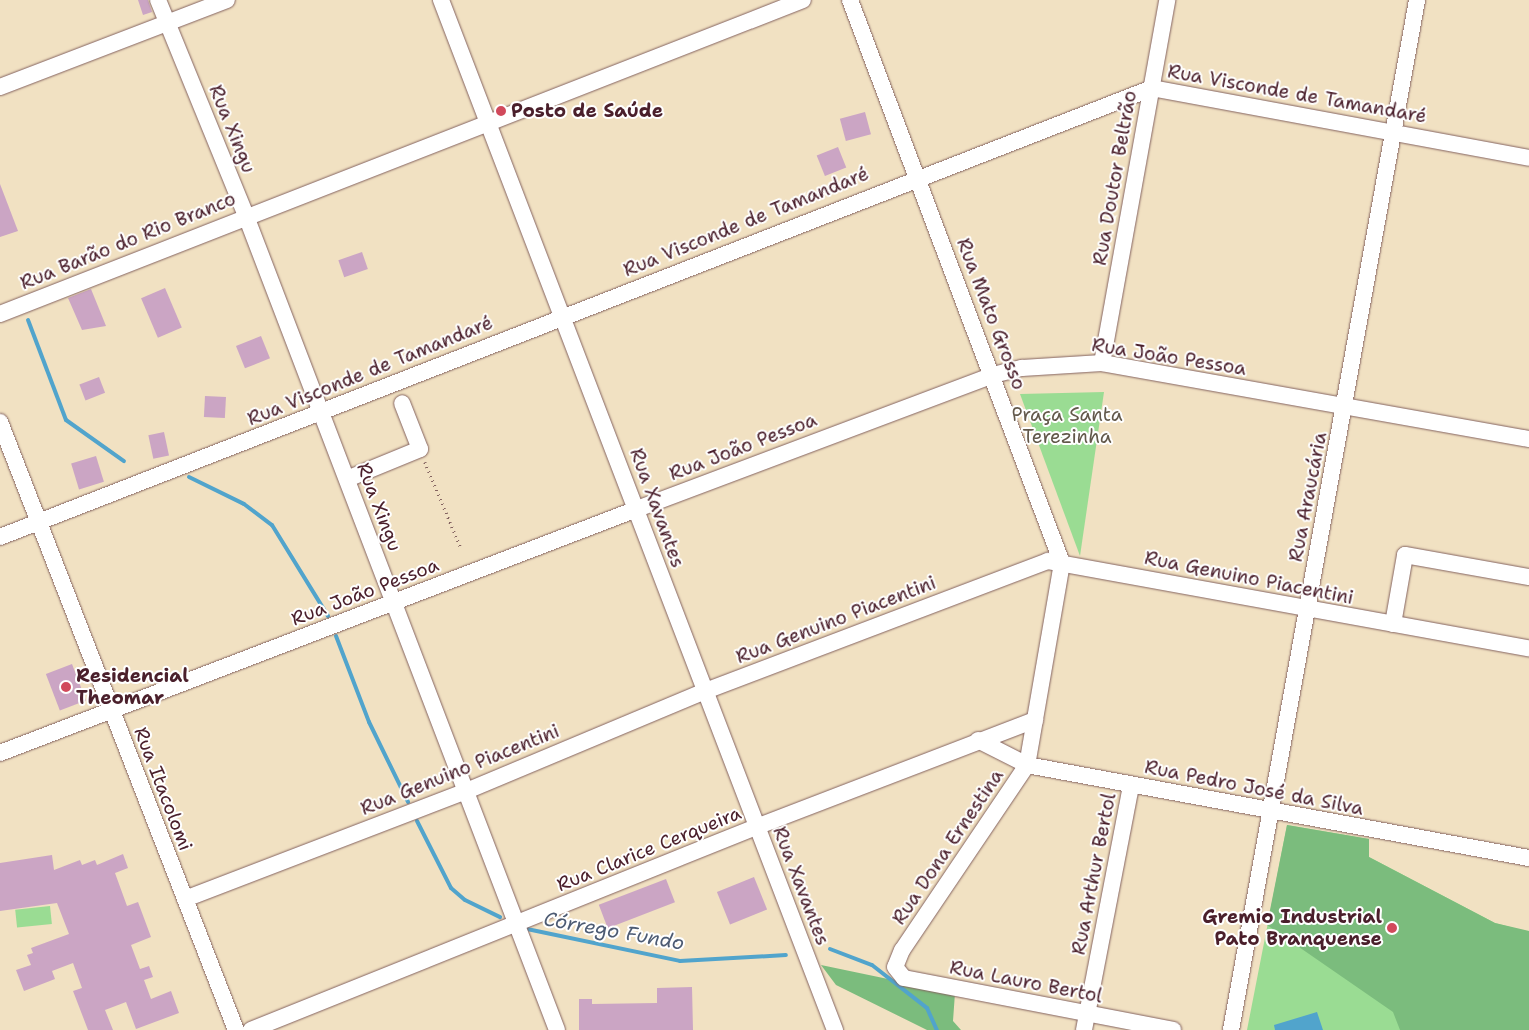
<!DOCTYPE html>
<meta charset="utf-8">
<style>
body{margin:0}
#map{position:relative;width:1529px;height:1030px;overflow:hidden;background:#f1e1c2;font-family:"Shantell Sans",sans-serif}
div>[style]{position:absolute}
.green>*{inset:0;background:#9adc93;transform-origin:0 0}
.forest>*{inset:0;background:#7bbc7d}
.water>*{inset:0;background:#51a4cc}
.stream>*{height:4px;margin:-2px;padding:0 2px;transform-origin:2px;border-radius:2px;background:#51a4cc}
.building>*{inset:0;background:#cba5c4;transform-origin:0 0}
.path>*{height:2.5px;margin-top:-1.25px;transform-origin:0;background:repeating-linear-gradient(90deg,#846360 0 1px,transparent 0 5px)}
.roads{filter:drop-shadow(0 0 1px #846360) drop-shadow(0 0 1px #846360)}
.minor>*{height:16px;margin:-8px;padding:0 8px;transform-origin:8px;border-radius:8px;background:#fff}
.dots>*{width:14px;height:14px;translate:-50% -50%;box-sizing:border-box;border:2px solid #fff;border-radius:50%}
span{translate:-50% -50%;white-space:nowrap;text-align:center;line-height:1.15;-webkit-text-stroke:4px #fff;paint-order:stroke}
.street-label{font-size:19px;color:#4a1f2b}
.poi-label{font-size:19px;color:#4a1f2b;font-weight:700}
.left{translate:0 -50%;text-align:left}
.right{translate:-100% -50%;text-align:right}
.park-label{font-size:19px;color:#62584a}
.water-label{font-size:20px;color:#4d5b73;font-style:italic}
</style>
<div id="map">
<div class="green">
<div style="clip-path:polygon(1104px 392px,1080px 556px,1020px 394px)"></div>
<div style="clip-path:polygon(1287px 825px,1369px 839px,1369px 857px,1495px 923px,1529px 932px,1529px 1030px,1247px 1030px)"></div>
<div style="left:50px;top:906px;width:18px;height:35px;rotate:84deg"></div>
</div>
<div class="forest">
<div style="clip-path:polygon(1287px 825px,1369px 839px,1369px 857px,1495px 923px,1529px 931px,1529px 1030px,1400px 1030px,1393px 1012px,1267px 925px)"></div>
<div style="clip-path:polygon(821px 965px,955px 993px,953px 1021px,961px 1030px,927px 1030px,836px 985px)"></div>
</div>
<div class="water">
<div style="clip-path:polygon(1317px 1012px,1323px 1030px,1275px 1030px,1274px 1025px)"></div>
</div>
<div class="stream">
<div style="left:28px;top:320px;width:107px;rotate:69.2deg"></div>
<div style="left:66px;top:420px;width:71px;rotate:35.3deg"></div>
<div style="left:189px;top:477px;width:61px;rotate:26.1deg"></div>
<div style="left:244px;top:504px;width:35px;rotate:37deg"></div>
<div style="left:272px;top:525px;width:107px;rotate:58.4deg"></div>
<div style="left:336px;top:636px;width:92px;rotate:69deg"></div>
<div style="left:369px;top:722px;width:89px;rotate:64deg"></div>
<div style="left:417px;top:821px;width:75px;rotate:63.1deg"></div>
<div style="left:451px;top:888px;width:18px;rotate:41deg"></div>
<div style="left:465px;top:900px;width:39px;rotate:26deg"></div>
<div style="left:527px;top:929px;width:156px;rotate:11.8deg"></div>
<div style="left:680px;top:961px;width:106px;rotate:-3.2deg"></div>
<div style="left:830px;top:949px;width:45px;rotate:20.9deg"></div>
<div style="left:872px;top:965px;width:70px;rotate:38deg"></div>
<div style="left:927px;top:1008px;width:24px;rotate:66deg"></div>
</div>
<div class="building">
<div style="clip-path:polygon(138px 0,148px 0,152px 12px,143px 15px)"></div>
<div style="left:865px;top:112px;width:23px;height:26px;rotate:75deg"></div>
<div style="left:838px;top:147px;width:22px;height:23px;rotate:68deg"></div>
<div style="clip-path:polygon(0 184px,18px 231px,0 237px)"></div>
<div style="left:362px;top:252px;width:18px;height:25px;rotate:71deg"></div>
<div style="left:165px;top:288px;width:43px;height:26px;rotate:67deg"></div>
<div style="clip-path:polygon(91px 289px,106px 326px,82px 330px,68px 298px)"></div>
<div style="left:261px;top:336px;width:24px;height:27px;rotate:68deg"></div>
<div style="left:99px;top:377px;width:17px;height:21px;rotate:69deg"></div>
<div style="left:205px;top:396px;width:21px;height:21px;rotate:3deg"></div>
<div style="left:164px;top:432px;width:24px;height:16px;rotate:78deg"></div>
<div style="left:96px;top:456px;width:27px;height:26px;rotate:73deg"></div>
<div style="left:72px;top:664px;width:39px;height:28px;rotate:69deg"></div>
<div style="clip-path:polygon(123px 854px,128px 868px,115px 873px,127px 906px,138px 902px,151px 937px,131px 945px,140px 969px,149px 966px,153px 977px,144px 980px,151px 999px,171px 991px,179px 1013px,136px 1029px,126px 1002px,105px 1010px,113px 1030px,88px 1030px,73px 991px,82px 988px,73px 963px,52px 971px,55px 979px,24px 991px,16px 970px,31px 965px,27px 955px,33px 953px,31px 948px,69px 934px,57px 903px,0 911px,0 863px,52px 855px,54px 870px,80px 860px,82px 865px,95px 860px,97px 865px)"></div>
<div style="left:754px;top:877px;width:35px;height:40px;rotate:68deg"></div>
<div style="left:666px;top:879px;width:25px;height:72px;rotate:69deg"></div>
<div style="clip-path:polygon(692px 987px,693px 1030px,579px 1030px,579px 999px,592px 999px,592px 1004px,657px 1003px,657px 988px)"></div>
</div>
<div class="path">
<div style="left:425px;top:462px;width:93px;rotate:67.3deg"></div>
</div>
<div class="roads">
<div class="minor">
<div style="left:158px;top:0;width:233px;rotate:67.8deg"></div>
<div style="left:246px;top:216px;width:871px;rotate:69.09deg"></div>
<div style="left:441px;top:0;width:1103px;rotate:69.07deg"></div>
<div style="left:850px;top:0;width:602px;rotate:69.37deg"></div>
<div style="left:1062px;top:563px;width:205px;rotate:99.8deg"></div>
<div style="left:1027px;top:765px;width:223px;rotate:124deg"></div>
<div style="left:902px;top:950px;width:18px;rotate:112deg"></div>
<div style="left:895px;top:967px;width:14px;rotate:51deg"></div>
<div style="left:904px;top:978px;width:274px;rotate:10.9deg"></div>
<div style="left:0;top:87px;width:243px;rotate:-21deg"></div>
<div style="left:0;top:314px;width:862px;rotate:-21.36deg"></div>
<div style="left:1102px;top:363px;width:369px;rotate:-79.8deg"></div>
<div style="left:0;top:422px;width:652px;rotate:68.79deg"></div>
<div style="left:347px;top:479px;width:79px;rotate:-22.3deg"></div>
<div style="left:420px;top:449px;width:49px;rotate:-111.4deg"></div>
<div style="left:0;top:537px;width:1236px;rotate:-21.29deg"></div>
<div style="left:1152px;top:88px;width:383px;rotate:10.5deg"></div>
<div style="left:1393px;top:624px;width:70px;rotate:-80.1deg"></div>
<div style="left:1405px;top:555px;width:126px;rotate:10.1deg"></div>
<div style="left:978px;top:740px;width:55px;rotate:27deg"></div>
<div style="left:1027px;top:765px;width:511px;rotate:10.5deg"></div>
<div style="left:0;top:753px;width:682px;rotate:-20.96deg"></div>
<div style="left:637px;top:509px;width:380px;rotate:-20.6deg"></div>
<div style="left:993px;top:375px;width:30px;rotate:-14deg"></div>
<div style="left:1022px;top:368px;width:80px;rotate:-3.6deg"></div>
<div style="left:1102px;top:363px;width:434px;rotate:10.1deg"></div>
<div style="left:185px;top:899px;width:299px;rotate:-21deg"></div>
<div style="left:464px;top:792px;width:259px;rotate:-22.7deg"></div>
<div style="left:703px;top:692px;width:369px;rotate:-20.8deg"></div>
<div style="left:1048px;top:561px;width:489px;rotate:10.3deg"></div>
<div style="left:251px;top:1030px;width:544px;rotate:-21.9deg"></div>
<div style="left:756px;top:827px;width:299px;rotate:-21deg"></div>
<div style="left:1084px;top:1030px;width:249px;rotate:-79.1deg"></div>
<div style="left:1231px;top:1030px;width:1047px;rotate:-79.76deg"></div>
</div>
</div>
<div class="dots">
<div style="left:501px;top:111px;background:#d1495b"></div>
<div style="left:66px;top:687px;background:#d1495b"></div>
<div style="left:1392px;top:928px;background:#d1495b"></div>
</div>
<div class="street-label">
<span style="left:1297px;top:94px;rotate:10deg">Rua Visconde de Tamandaré</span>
<span style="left:232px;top:129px;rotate:68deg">Rua Xingu</span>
<span style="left:1115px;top:178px;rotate:-80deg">Rua Doutor Beltrão</span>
<span style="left:746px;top:222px;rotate:-22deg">Rua Visconde de Tamandaré</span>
<span style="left:128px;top:241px;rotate:-22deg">Rua Barão do Rio Branco</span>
<span style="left:991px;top:314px;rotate:69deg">Rua Mato Grosso</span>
<span style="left:1169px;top:357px;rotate:9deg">Rua João Pessoa</span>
<span style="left:370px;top:371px;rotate:-22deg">Rua Visconde de Tamandaré</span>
<span style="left:743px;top:447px;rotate:-21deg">Rua João Pessoa</span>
<span style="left:1308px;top:497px;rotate:-79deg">Rua Araucária</span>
<span style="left:379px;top:507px;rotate:69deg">Rua Xingu</span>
<span style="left:657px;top:508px;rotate:70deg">Rua Xavantes</span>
<span style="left:1249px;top:578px;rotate:11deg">Rua Genuino Piacentini</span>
<span style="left:365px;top:592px;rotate:-21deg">Rua João Pessoa</span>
<span style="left:836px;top:620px;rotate:-21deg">Rua Genuino Piacentini</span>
<span style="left:460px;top:770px;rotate:-22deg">Rua Genuino Piacentini</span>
<span style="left:1254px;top:788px;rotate:11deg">Rua Pedro José da Silva</span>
<span style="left:163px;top:789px;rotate:69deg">Rua Itacolomi</span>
<span style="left:948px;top:847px;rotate:-56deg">Rua Dona Ernestina</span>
<span style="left:649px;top:849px;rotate:-22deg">Rua Clarice Cerqueira</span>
<span style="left:1094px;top:874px;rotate:-79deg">Rua Arthur Bertol</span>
<span style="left:801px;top:886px;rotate:69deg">Rua Xavantes</span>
<span style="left:1026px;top:982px;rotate:11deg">Rua Lauro Bertol</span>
</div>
<div class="poi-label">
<span class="left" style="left:511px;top:111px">Posto de Saúde</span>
<span class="left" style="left:76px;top:687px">Residencial<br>Theomar</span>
<span class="right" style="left:1382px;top:928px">Gremio Industrial<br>Pato Branquense</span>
</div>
<div class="park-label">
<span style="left:1067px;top:426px">Praça Santa<br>Terezinha</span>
</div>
<div class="water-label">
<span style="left:614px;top:931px;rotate:10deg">Córrego Fundo</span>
</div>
</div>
